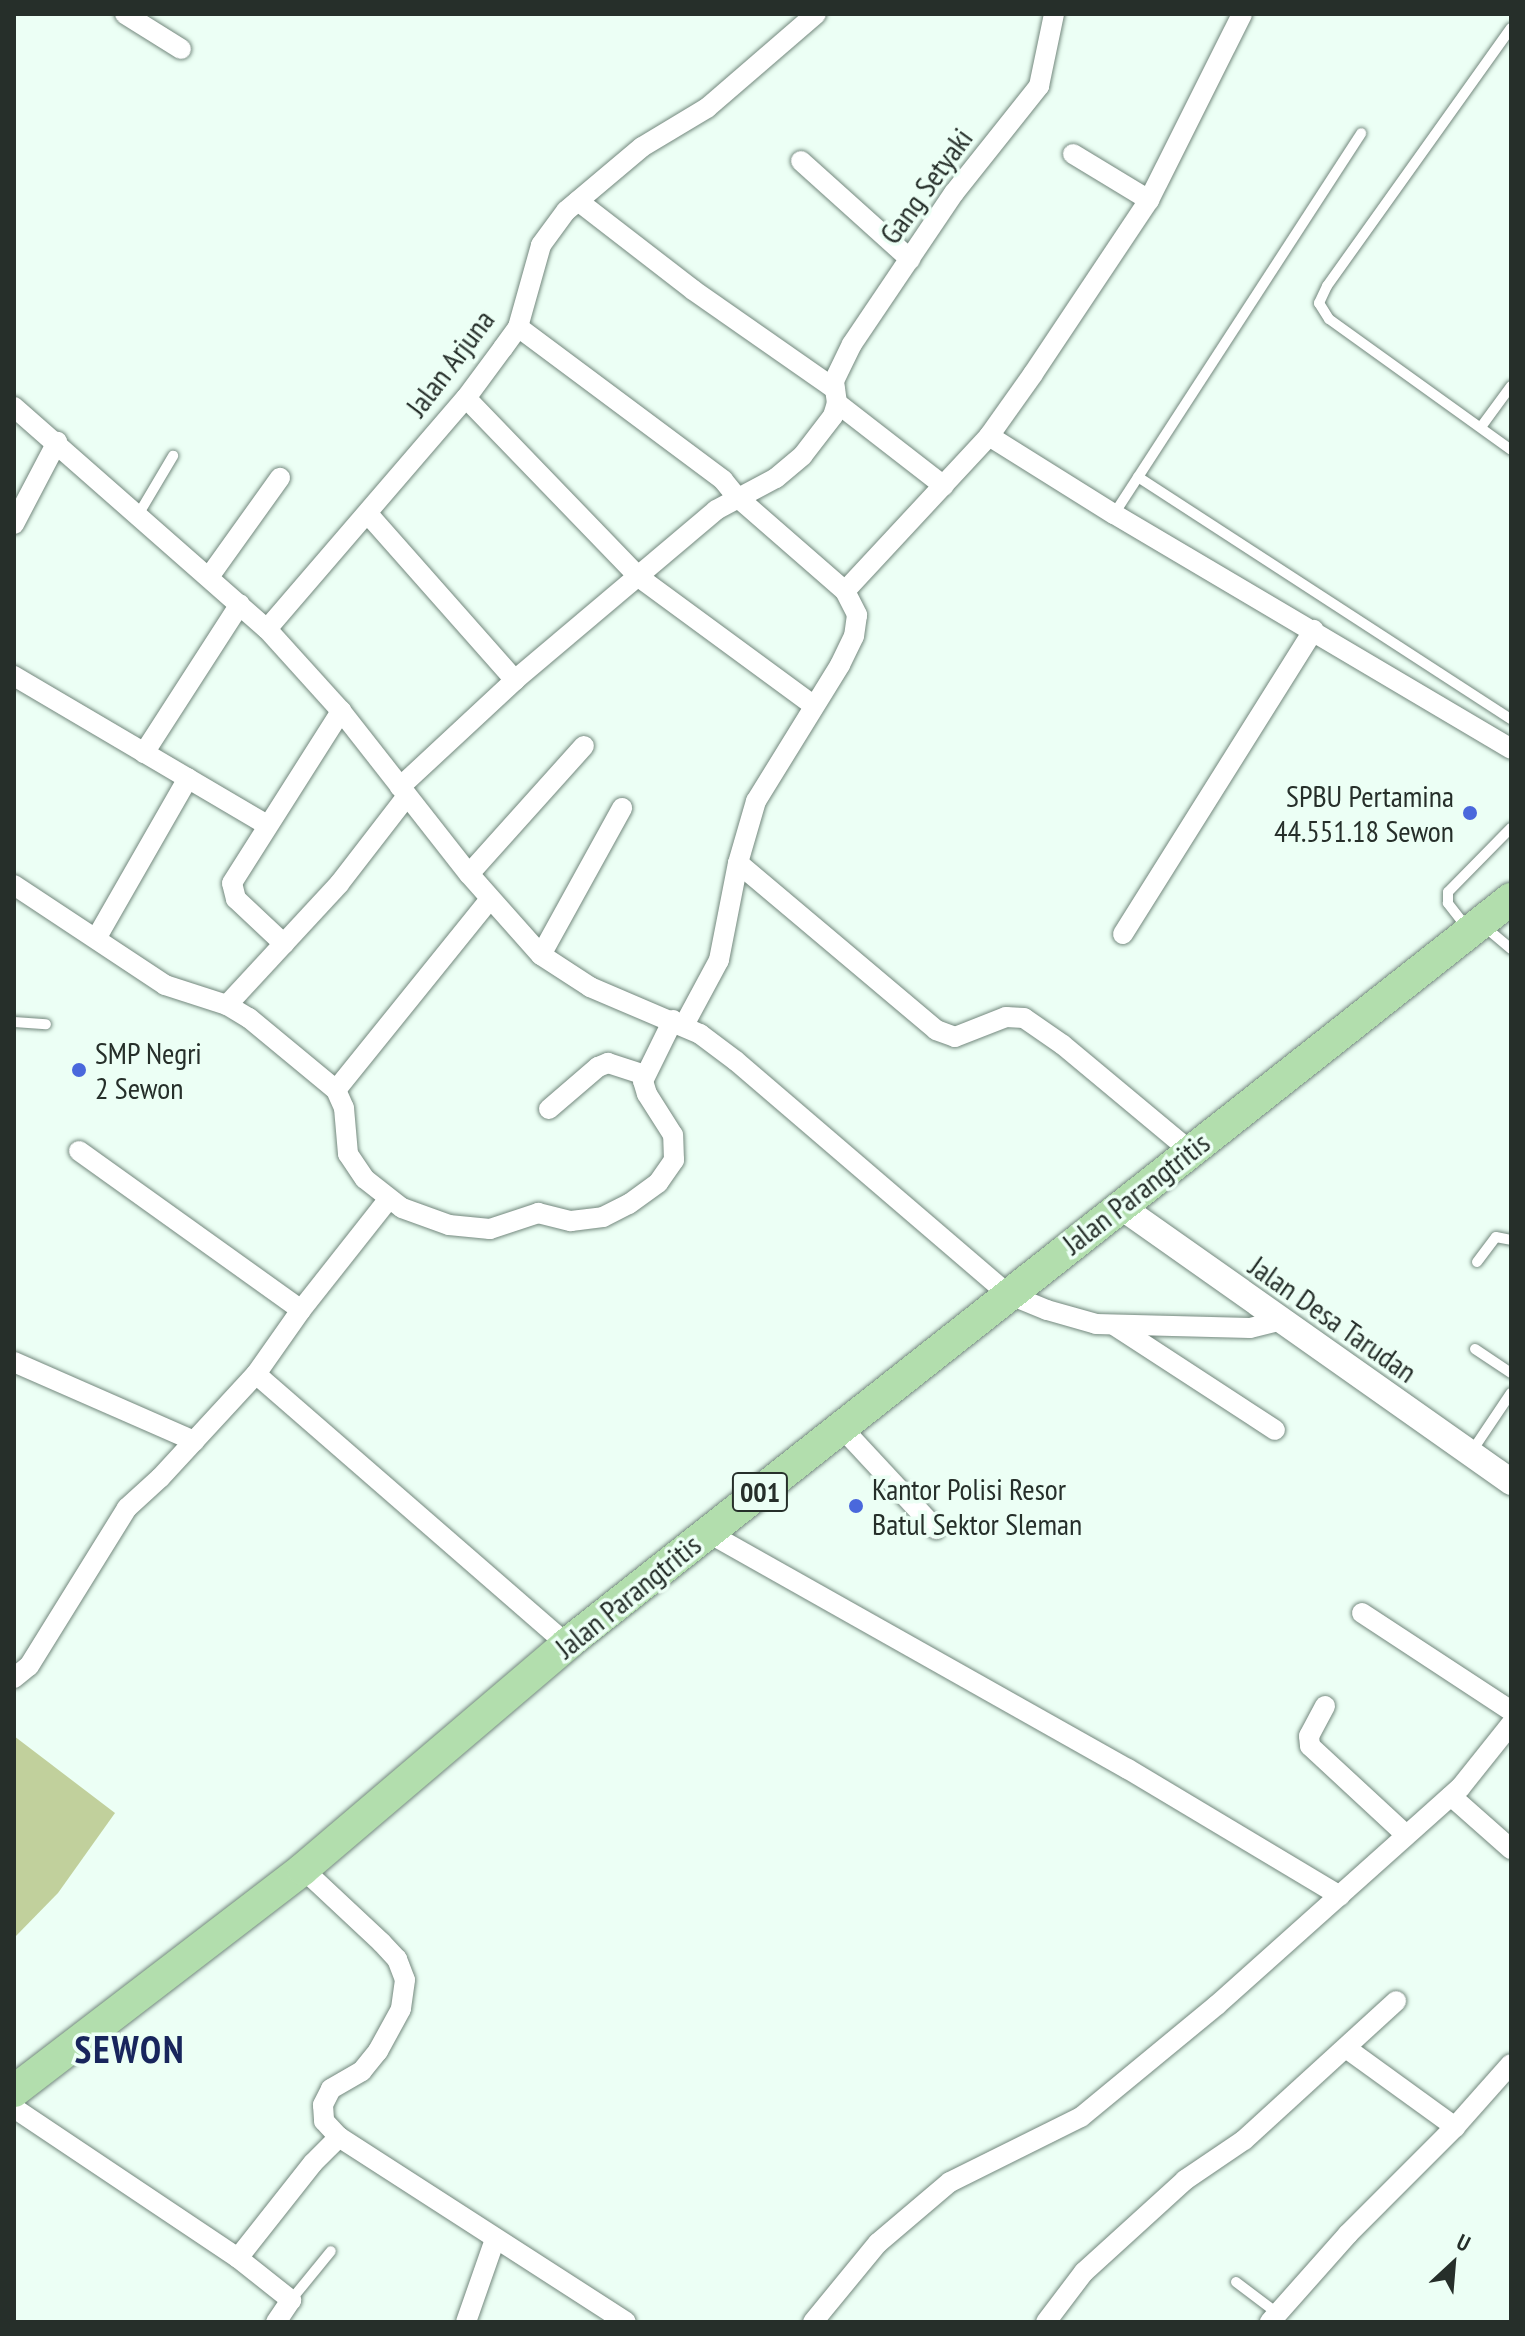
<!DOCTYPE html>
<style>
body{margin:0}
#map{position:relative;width:1525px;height:2336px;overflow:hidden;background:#ecfff5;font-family:"PT Sans Narrow",sans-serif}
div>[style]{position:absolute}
.green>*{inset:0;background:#c1d09c}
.roads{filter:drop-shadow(0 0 2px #73887d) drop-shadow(0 0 2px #73887d)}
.service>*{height:10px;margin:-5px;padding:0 5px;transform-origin:5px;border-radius:5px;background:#fff}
.minor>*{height:20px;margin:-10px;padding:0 10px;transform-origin:10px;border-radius:10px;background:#fff}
.tertiary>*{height:26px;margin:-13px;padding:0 13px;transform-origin:13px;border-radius:13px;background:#fff}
.primary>*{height:32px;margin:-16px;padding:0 16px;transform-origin:16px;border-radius:16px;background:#b2dead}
.dots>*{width:22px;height:22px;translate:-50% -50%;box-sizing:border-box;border:4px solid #ecfff5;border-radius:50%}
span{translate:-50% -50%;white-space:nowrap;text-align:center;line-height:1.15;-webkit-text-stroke:7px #ecfff5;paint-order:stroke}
.shield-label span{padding:2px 6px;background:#ecfff5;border:2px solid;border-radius:6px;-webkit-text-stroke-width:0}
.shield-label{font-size:28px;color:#262f2a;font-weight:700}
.street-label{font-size:30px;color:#262f2a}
.poi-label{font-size:30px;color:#262f2a}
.right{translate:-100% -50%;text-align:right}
.left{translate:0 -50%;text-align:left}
.district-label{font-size:38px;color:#18255c;font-weight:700;letter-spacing:2px}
.frame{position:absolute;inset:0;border:16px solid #262f2a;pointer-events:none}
.north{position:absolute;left:1413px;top:2224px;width:80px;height:80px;-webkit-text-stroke:6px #ecfff5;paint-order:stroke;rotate:26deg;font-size:22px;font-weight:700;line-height:32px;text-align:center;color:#262f2a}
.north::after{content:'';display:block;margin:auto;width:28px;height:36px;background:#262f2a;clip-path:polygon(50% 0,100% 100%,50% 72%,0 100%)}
</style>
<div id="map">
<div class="green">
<div style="clip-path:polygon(14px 1736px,115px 1813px,58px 1893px,14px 1938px)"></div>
</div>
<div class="roads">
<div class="service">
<div style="left:1511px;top:28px;width:317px;rotate:125.5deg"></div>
<div style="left:1327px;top:286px;width:19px;rotate:115deg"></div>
<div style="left:1319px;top:303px;width:19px;rotate:58deg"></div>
<div style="left:1329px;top:319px;width:224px;rotate:35.7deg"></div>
<div style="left:1481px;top:427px;width:51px;rotate:-53.8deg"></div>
<div style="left:1138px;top:477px;width:445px;rotate:33deg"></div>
<div style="left:1114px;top:514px;width:454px;rotate:-57deg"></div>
<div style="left:138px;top:515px;width:69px;rotate:-59.3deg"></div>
<div style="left:1485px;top:927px;width:34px;rotate:40deg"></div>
<div style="left:1468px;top:929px;width:33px;rotate:-128deg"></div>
<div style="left:1448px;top:903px;width:11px;rotate:-90deg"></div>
<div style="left:1448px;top:892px;width:90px;rotate:-45.5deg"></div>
<div style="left:14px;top:1022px;width:32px;rotate:4deg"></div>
<div style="left:1477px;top:1262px;width:31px;rotate:-53deg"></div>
<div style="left:1496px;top:1237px;width:15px;rotate:11deg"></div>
<div style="left:1475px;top:1349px;width:43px;rotate:33.7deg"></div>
<div style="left:1472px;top:1451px;width:70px;rotate:-56.1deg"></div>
<div style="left:1236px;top:2282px;width:51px;rotate:37.1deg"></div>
<div style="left:291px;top:2300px;width:63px;rotate:-50.8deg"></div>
</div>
<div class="minor">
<div style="left:125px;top:14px;width:66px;rotate:32deg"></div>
<div style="left:1073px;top:154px;width:89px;rotate:31.2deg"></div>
<div style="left:801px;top:161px;width:147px;rotate:42deg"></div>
<div style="left:578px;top:201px;width:145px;rotate:37.7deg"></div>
<div style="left:693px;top:290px;width:173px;rotate:34.9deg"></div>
<div style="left:518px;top:327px;width:256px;rotate:36.7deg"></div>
<div style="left:723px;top:480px;width:21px;rotate:51deg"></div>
<div style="left:736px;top:496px;width:145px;rotate:41.1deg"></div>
<div style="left:845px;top:591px;width:27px;rotate:63deg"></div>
<div style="left:857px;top:615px;width:21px;rotate:98deg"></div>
<div style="left:854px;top:636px;width:32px;rotate:116deg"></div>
<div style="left:840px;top:665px;width:160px;rotate:121.7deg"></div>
<div style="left:756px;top:801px;width:65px;rotate:106.2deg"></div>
<div style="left:738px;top:863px;width:99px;rotate:101.1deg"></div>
<div style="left:719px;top:960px;width:74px;rotate:118.3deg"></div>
<div style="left:466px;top:398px;width:250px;rotate:46deg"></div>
<div style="left:640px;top:578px;width:215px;rotate:36.3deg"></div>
<div style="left:837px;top:403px;width:135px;rotate:37.8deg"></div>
<div style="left:14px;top:407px;width:337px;rotate:41.3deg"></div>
<div style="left:267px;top:629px;width:110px;rotate:47.9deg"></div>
<div style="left:341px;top:711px;width:207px;rotate:51.9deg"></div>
<div style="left:469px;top:874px;width:108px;rotate:48.4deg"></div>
<div style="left:541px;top:955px;width:59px;rotate:33.1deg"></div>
<div style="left:590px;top:987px;width:120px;rotate:23.1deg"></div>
<div style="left:700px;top:1034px;width:45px;rotate:36.9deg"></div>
<div style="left:736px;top:1061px;width:358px;rotate:40.6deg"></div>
<div style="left:1008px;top:1294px;width:42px;rotate:22.3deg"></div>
<div style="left:1047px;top:1310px;width:51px;rotate:15.9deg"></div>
<div style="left:1096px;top:1324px;width:154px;rotate:1.5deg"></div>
<div style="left:1250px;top:1328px;width:30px;rotate:-14deg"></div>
<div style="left:989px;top:436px;width:147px;rotate:32deg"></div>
<div style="left:1114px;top:514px;width:461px;rotate:30.6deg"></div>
<div style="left:368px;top:514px;width:222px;rotate:48.5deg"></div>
<div style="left:14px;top:524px;width:93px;rotate:-62.3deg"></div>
<div style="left:209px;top:577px;width:122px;rotate:-54.4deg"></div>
<div style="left:845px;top:591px;width:212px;rotate:-47.1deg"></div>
<div style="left:989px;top:436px;width:76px;rotate:-54.6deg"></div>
<div style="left:1033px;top:374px;width:209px;rotate:-56.3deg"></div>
<div style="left:1149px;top:200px;width:208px;rotate:-63.4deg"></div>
<div style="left:267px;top:629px;width:305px;rotate:-49.3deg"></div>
<div style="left:466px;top:398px;width:62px;rotate:-53.5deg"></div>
<div style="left:503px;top:348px;width:26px;rotate:-54deg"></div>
<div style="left:518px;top:327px;width:85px;rotate:-74.3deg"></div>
<div style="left:541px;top:245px;width:42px;rotate:-53.7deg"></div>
<div style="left:566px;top:211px;width:99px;rotate:-40.1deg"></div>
<div style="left:642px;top:147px;width:76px;rotate:-31deg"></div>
<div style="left:707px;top:108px;width:144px;rotate:-40.8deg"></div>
<div style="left:14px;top:676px;width:294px;rotate:30.5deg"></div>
<div style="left:144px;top:753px;width:177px;rotate:-57.2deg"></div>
<div style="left:400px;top:787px;width:157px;rotate:-42.9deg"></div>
<div style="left:515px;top:680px;width:263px;rotate:-40.2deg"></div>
<div style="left:716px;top:510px;width:68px;rotate:-28.1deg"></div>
<div style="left:776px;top:478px;width:35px;rotate:-40deg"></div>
<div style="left:803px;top:455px;width:49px;rotate:-52.4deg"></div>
<div style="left:833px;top:416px;width:14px;rotate:-73deg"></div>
<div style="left:837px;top:403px;width:22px;rotate:-98deg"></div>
<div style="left:834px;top:381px;width:41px;rotate:-64.1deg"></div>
<div style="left:852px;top:344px;width:182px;rotate:-56deg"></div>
<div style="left:954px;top:193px;width:137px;rotate:-51.5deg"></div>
<div style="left:1039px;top:86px;width:74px;rotate:-78.2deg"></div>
<div style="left:738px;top:863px;width:259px;rotate:40.1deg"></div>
<div style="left:936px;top:1030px;width:20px;rotate:20deg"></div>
<div style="left:955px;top:1037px;width:55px;rotate:-21.4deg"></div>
<div style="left:1006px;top:1017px;width:18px;rotate:3deg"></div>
<div style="left:1024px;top:1018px;width:47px;rotate:34.7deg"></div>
<div style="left:1063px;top:1045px;width:164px;rotate:39.8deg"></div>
<div style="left:469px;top:874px;width:172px;rotate:-48.1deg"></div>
<div style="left:14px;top:885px;width:181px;rotate:33.5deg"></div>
<div style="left:165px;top:985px;width:65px;rotate:17.9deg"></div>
<div style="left:227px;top:1005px;width:26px;rotate:31deg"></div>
<div style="left:249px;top:1018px;width:113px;rotate:39.6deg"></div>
<div style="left:336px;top:1090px;width:20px;rotate:66deg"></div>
<div style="left:344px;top:1108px;width:46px;rotate:85deg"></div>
<div style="left:348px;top:1154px;width:30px;rotate:56deg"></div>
<div style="left:365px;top:1179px;width:47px;rotate:38.1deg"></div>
<div style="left:402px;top:1208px;width:50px;rotate:19.9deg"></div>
<div style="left:449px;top:1225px;width:41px;rotate:5.6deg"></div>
<div style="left:490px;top:1229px;width:51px;rotate:-18.4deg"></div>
<div style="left:538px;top:1213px;width:34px;rotate:14deg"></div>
<div style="left:571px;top:1221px;width:32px;rotate:-7deg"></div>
<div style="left:603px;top:1217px;width:29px;rotate:-27deg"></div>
<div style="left:629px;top:1204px;width:36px;rotate:-36deg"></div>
<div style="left:658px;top:1183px;width:28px;rotate:-55deg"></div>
<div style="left:674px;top:1160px;width:25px;rotate:-92deg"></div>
<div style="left:673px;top:1135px;width:49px;rotate:-122.4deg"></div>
<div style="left:647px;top:1094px;width:14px;rotate:-107deg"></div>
<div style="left:643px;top:1081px;width:68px;rotate:-63.8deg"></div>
<div style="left:1123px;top:934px;width:359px;rotate:-57.9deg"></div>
<div style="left:97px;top:937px;width:183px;rotate:-60.2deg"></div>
<div style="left:284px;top:944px;width:66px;rotate:-136.8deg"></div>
<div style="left:236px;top:899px;width:16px;rotate:-104deg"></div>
<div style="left:232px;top:883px;width:204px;rotate:-57.6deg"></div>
<div style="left:541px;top:955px;width:168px;rotate:-61.1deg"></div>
<div style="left:227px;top:1005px;width:165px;rotate:-47.2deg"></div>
<div style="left:339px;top:884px;width:111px;rotate:-52.3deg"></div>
<div style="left:336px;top:1090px;width:245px;rotate:-51.1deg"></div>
<div style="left:549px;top:1109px;width:65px;rotate:-40.6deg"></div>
<div style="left:598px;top:1067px;width:11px;rotate:-22deg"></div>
<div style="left:608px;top:1063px;width:38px;rotate:18deg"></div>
<div style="left:79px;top:1151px;width:273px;rotate:35.6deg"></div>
<div style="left:1114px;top:1325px;width:192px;rotate:33.1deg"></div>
<div style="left:14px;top:1362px;width:197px;rotate:23.7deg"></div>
<div style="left:256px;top:1374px;width:412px;rotate:41deg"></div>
<div style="left:842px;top:1428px;width:138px;rotate:47.1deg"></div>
<div style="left:707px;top:1532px;width:483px;rotate:29.4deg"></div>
<div style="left:1128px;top:1769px;width:247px;rotate:30.9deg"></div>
<div style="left:1362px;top:1613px;width:178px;rotate:33.3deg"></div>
<div style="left:14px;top:1678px;width:19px;rotate:-39deg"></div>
<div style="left:29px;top:1666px;width:186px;rotate:-58.2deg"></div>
<div style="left:127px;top:1508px;width:45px;rotate:-42.3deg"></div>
<div style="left:160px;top:1478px;width:142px;rotate:-47.3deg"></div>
<div style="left:256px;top:1374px;width:78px;rotate:-54.9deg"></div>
<div style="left:301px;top:1310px;width:140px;rotate:-51.7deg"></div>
<div style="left:1325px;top:1706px;width:34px;rotate:118deg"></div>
<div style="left:1309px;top:1736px;width:10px;rotate:84deg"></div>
<div style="left:1310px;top:1746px;width:129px;rotate:42.8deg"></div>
<div style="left:1451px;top:1796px;width:80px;rotate:41.5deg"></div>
<div style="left:303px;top:1869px;width:108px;rotate:43.1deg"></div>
<div style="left:382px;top:1943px;width:22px;rotate:47deg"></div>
<div style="left:397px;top:1959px;width:22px;rotate:69deg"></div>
<div style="left:405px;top:1980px;width:29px;rotate:98deg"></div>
<div style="left:401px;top:2009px;width:48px;rotate:118.7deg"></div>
<div style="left:378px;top:2051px;width:26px;rotate:129deg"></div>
<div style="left:362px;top:2071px;width:36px;rotate:150deg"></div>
<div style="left:331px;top:2089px;width:18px;rotate:117deg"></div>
<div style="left:323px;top:2105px;width:16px;rotate:86deg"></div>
<div style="left:324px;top:2121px;width:22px;rotate:47deg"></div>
<div style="left:339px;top:2137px;width:341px;rotate:32.8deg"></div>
<div style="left:1346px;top:2048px;width:135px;rotate:35.9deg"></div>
<div style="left:14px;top:2108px;width:270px;rotate:33.8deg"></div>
<div style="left:238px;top:2258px;width:68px;rotate:38.4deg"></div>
<div style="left:291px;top:2300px;width:27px;rotate:124deg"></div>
<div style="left:238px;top:2258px;width:121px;rotate:-51.7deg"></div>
<div style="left:313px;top:2163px;width:37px;rotate:-45deg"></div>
<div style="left:466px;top:2322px;width:88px;rotate:-70.7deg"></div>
<div style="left:813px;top:2322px;width:102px;rotate:-50.6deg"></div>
<div style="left:878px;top:2243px;width:94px;rotate:-40.3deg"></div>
<div style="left:950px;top:2182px;width:146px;rotate:-26.4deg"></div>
<div style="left:1081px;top:2117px;width:176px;rotate:-39.5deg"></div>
<div style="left:1217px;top:2005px;width:326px;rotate:-41.8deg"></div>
<div style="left:1460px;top:1788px;width:82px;rotate:-51.4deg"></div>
<div style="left:1046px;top:2322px;width:63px;rotate:-52.8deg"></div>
<div style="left:1084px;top:2272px;width:137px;rotate:-42.3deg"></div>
<div style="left:1185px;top:2180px;width:71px;rotate:-34.1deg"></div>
<div style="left:1244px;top:2140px;width:206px;rotate:-42.4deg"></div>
<div style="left:1270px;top:2322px;width:118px;rotate:-48.4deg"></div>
<div style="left:1348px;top:2234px;width:151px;rotate:-45deg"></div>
<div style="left:1455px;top:2127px;width:84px;rotate:-48.4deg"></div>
</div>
<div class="tertiary">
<div style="left:1120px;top:1206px;width:479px;rotate:35.2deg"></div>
</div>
<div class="primary">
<div style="left:14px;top:2091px;width:364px;rotate:-37.5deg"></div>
<div style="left:303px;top:1869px;width:347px;rotate:-40.4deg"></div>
<div style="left:567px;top:1644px;width:1203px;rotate:-38.28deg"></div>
</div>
</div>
<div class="dots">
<div style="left:1470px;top:813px;background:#4a68dc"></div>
<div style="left:79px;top:1070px;background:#4a68dc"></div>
<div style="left:856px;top:1506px;background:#4a68dc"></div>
</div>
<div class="shield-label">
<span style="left:760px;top:1492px">001</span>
</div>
<div class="street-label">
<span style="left:926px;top:186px;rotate:-54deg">Gang Setyaki</span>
<span style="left:450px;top:363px;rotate:-53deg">Jalan Arjuna</span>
<span style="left:1136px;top:1193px;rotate:-38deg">Jalan Parangtritis</span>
<span style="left:1333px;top:1319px;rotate:35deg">Jalan Desa Tarudan</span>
<span style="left:628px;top:1596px;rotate:-39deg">Jalan Parangtritis</span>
</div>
<div class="poi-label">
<span class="right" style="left:1454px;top:813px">SPBU Pertamina<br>44.551.18 Sewon</span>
<span class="left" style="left:95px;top:1070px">SMP Negri<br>2 Sewon</span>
<span class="left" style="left:872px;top:1506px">Kantor Polisi Resor<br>Batul Sektor Sleman</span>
</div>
<div class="district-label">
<span style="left:130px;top:2049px">SEWON</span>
</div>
<div class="frame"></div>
<div class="north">U</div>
</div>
